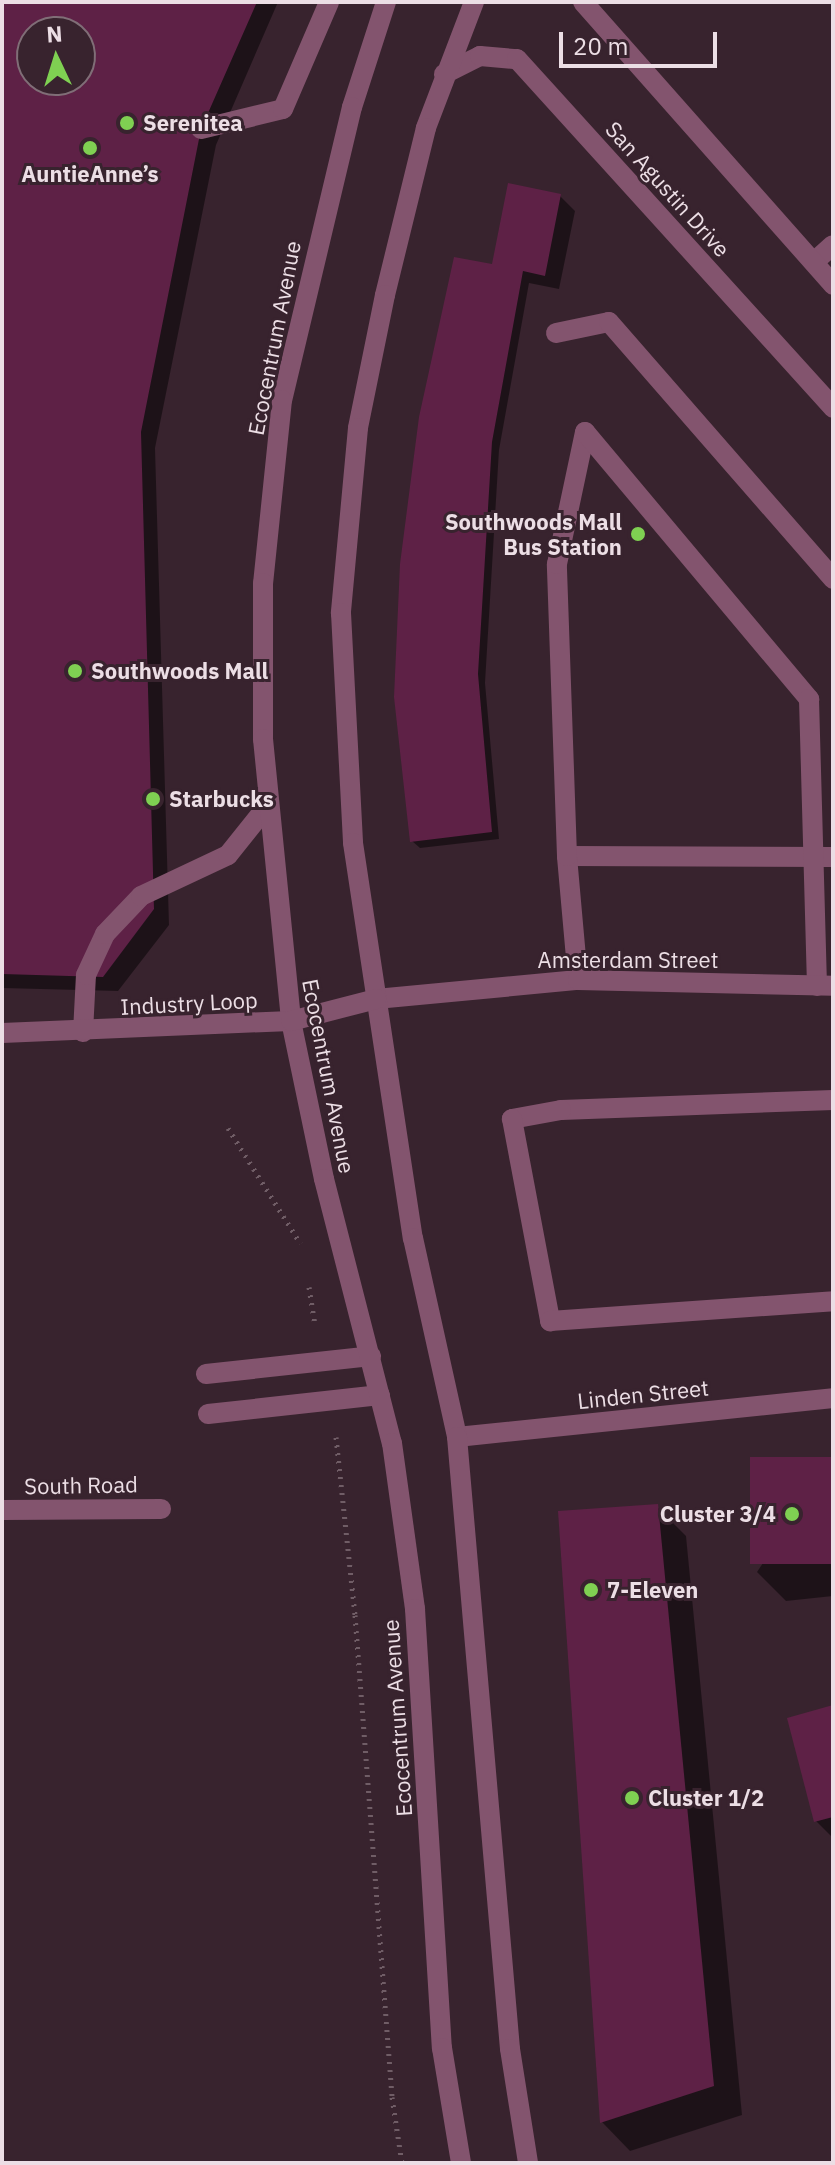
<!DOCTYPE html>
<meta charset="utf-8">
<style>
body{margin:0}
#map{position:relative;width:835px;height:2165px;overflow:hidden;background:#38232e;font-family:"IBM Plex Sans",sans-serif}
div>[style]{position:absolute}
.shadow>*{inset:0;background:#0007}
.building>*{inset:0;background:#5e2146;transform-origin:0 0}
.path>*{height:5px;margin-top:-2.5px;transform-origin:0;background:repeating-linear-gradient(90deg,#705d66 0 2px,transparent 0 8px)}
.service>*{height:20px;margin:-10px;padding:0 10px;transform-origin:10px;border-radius:10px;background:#83546e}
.minor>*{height:20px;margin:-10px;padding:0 10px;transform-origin:10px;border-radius:10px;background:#83546e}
.tertiary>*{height:20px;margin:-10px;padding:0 10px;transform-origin:10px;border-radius:10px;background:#83546e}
.dots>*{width:22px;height:22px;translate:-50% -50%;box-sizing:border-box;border:4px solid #38232e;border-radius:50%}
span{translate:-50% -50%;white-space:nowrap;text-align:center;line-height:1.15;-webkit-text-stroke:6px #38232e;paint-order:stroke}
.poi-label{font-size:22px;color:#ecdee5;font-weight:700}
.left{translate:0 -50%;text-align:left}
.right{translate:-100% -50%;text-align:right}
.street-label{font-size:22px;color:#ecdee5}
.frame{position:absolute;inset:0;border:4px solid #ecdee5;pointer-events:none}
.north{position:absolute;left:16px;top:16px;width:80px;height:80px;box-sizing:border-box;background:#38232e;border:2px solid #806e77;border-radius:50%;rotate:356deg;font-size:22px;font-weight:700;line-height:32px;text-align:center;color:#ecdee5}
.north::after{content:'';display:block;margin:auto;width:28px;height:36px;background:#7fd052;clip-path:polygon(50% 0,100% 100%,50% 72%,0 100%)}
.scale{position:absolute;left:559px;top:32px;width:158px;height:36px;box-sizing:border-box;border:4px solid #ecdee5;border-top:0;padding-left:10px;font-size:24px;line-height:28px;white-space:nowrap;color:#ecdee5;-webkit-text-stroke:6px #38232e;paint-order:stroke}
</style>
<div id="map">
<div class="shadow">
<div style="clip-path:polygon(evenodd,2px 2px,278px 2px,216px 145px,155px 448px,169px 925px,118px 991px,2px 988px,2px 2px,32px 32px,80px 32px,80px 80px,32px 80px,32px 32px)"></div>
<div style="clip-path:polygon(560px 196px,575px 211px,559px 289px,529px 283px,499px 450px,485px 683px,499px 839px,420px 848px,412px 841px,499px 268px)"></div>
<div style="clip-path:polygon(833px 1459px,833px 1596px,786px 1601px,757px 1572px)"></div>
<div style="clip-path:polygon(657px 1507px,686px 1536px,742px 2115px,630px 2151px,602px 2122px)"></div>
<div style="clip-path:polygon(833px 1707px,833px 1838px,816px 1821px)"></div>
</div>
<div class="building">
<div style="clip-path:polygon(evenodd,2px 2px,257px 2px,201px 129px,141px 432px,154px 909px,103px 977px,2px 974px,2px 2px,32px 32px,80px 32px,80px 80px,32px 80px,32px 32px)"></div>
<div style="clip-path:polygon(508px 183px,561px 194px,545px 276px,523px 271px,492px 442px,478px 674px,492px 832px,410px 842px,394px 697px,400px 564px,419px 417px,454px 257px,492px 264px)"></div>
<div style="left:833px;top:1457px;width:107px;height:83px;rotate:90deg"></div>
<div style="clip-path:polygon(658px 1504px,714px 2086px,600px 2123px,558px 1511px)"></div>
<div style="clip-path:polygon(833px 1705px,833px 1817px,814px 1822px,787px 1718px)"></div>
</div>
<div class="path">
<div style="left:228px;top:1128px;width:136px;rotate:57.9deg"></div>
<div style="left:309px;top:1287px;width:38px;rotate:81deg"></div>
<div style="left:336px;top:1437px;width:179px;rotate:83.9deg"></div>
<div style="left:355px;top:1615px;width:483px;rotate:85.6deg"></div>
<div style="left:392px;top:2097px;width:67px;rotate:81.4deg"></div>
</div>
<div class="service">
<div style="left:201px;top:129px;width:84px;rotate:-13.7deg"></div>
<div style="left:283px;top:109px;width:116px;rotate:-66.7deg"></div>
<div style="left:814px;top:262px;width:25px;rotate:-42deg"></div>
<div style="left:556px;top:333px;width:54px;rotate:-11.7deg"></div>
<div style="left:609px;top:322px;width:341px;rotate:48.9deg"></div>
<div style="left:567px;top:856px;width:266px;rotate:0.2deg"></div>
<div style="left:578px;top:980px;width:124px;rotate:-95.1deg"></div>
<div style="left:567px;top:856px;width:292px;rotate:-92deg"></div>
<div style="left:557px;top:564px;width:135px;rotate:-78deg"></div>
<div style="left:585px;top:432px;width:349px;rotate:50deg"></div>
<div style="left:809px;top:699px;width:287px;rotate:88.4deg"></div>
<div style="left:83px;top:1032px;width:57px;rotate:-87deg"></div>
<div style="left:86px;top:975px;width:45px;rotate:-65.1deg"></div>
<div style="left:105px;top:934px;width:52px;rotate:-46.5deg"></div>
<div style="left:141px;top:896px;width:96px;rotate:-25.2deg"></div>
<div style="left:228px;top:855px;width:64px;rotate:-51.3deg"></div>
<div style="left:833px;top:1100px;width:272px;rotate:177.9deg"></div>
<div style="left:561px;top:1110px;width:50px;rotate:169.6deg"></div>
<div style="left:512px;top:1119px;width:206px;rotate:79.3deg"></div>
<div style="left:550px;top:1321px;width:284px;rotate:-4deg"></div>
<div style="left:206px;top:1374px;width:166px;rotate:-6.2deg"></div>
<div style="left:208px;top:1414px;width:173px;rotate:-6.3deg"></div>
</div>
<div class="minor">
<div style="left:583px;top:2px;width:378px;rotate:48.5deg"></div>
<div style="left:444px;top:74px;width:40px;rotate:-26.6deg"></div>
<div style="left:480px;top:56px;width:37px;rotate:5deg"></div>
<div style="left:517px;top:59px;width:471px;rotate:47.8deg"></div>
<div style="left:376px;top:999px;width:203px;rotate:-5.4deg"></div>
<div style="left:578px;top:980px;width:255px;rotate:1.3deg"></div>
<div style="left:457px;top:1437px;width:378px;rotate:-5.9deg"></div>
<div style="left:2px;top:1510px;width:159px;rotate:-0.4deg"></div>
</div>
<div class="tertiary">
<div style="left:386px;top:2px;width:110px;rotate:107.9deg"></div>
<div style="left:352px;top:107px;width:301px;rotate:103.4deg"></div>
<div style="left:282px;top:400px;width:184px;rotate:95.9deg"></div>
<div style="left:263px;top:583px;width:156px;rotate:90deg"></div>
<div style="left:263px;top:739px;width:283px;rotate:84.3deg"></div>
<div style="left:291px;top:1021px;width:161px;rotate:78.2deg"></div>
<div style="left:324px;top:1179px;width:273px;rotate:75.6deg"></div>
<div style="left:392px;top:1443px;width:168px;rotate:82.1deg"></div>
<div style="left:415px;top:1609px;width:440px;rotate:86.5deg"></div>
<div style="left:442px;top:2048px;width:117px;rotate:80.6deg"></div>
<div style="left:474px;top:2px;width:135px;rotate:110.9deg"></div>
<div style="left:426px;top:128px;width:172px;rotate:103.8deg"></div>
<div style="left:385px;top:295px;width:136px;rotate:101.5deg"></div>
<div style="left:358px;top:428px;width:186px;rotate:95.3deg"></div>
<div style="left:341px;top:613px;width:230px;rotate:87deg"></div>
<div style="left:353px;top:843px;width:400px;rotate:81.4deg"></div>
<div style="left:413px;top:1238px;width:204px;rotate:77.5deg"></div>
<div style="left:457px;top:1437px;width:614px;rotate:85.05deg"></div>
<div style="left:510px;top:2049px;width:115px;rotate:81deg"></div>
<div style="left:2px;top:1033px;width:289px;rotate:-2.4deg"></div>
<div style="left:291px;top:1021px;width:88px;rotate:-14.5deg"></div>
</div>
<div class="dots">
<div style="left:127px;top:123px;background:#7fd052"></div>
<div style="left:90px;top:148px;background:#7fd052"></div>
<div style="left:638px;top:534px;background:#7fd052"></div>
<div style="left:75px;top:671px;background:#7fd052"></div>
<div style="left:153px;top:799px;background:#7fd052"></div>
<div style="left:792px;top:1514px;background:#7fd052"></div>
<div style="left:591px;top:1590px;background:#7fd052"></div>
<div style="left:632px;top:1798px;background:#7fd052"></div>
</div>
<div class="poi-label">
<span class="left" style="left:143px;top:123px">Serenitea</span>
<span style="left:90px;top:174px">AuntieAnne’s</span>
<span class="right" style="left:622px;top:534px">Southwoods Mall<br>Bus Station</span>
<span class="left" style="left:91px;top:671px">Southwoods Mall</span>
<span class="left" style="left:169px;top:799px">Starbucks</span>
<span class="right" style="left:776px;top:1514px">Cluster 3/4</span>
<span class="left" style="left:607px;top:1590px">7-Eleven</span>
<span class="left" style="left:648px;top:1798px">Cluster 1/2</span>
</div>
<div class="street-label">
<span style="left:668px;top:189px;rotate:48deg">San Agustin Drive</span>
<span style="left:274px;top:338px;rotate:-79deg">Ecocentrum Avenue</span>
<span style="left:628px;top:960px">Amsterdam Street</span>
<span style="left:189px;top:1003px;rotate:-3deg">Industry Loop</span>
<span style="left:329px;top:1076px;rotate:79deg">Ecocentrum Avenue</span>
<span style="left:643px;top:1394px;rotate:-6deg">Linden Street</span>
<span style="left:81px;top:1485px;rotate:-1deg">South Road</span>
<span style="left:397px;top:1718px;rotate:-94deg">Ecocentrum Avenue</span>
</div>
<div class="frame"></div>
<div class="north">N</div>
<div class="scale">20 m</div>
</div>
